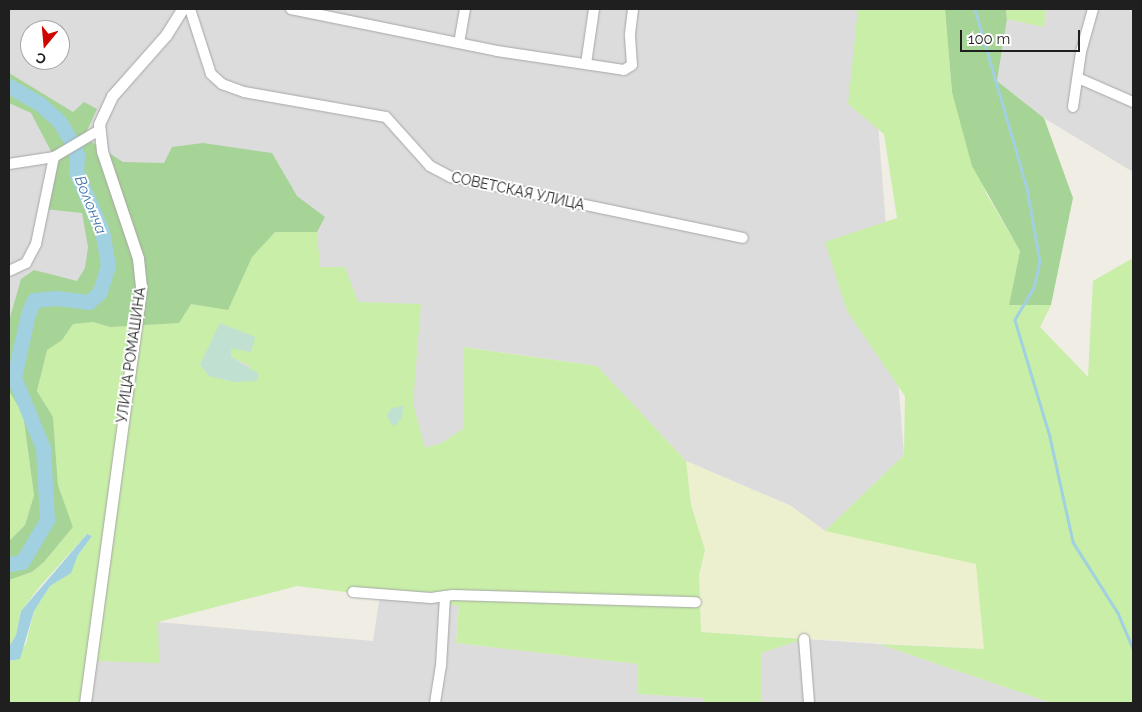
<!DOCTYPE html>
<meta charset="utf-8">
<style>
body{margin:0}
#map{position:relative;width:1142px;height:712px;overflow:hidden;background:#f0ede4;font-family:Raleway,sans-serif}
div>[style]{position:absolute}
.residential>*{inset:0;background:#dddcdc}
.farmland>*{inset:0;background:#edf0ce}
.grass>*{inset:0;background:#c8eea7}
.forest>*{inset:0;background:#a6d396}
.wetland>*{inset:0;background:#c0e0d2}
.water>*{inset:0;background:#a1d1e1}
.stream>*{height:2.5px;margin:-1.25px;padding:0 1.25px;transform-origin:1.25px;border-radius:1.25px;background:#a1d1e1}
.river>*{height:15px;margin:-7.5px;padding:0 7.5px;transform-origin:7.5px;border-radius:7.5px;background:#a1d1e1}
.roads{filter:drop-shadow(0 0 1px #a6a6a6) drop-shadow(0 0 1px #a6a6a6)}
.minor>*{height:10px;margin:-5px;padding:0 5px;transform-origin:5px;border-radius:5px;background:#fff}
.tertiary>*{height:11px;margin:-5.5px;padding:0 5.5px;transform-origin:5.5px;border-radius:5.5px;background:#fff}
span{translate:-50% -50%;white-space:nowrap;text-align:center;line-height:1.15;-webkit-text-stroke:4px #fff;paint-order:stroke}
.street-label{font-size:14px;color:#1f1f1f}
.water-label{font-size:15px;color:#4175ae;font-style:italic}
.frame{position:absolute;inset:0;border:10px solid #1f1f1f;pointer-events:none}
.north{position:absolute;left:20px;top:20px;width:50px;height:50px;box-sizing:border-box;background:#fff;border:1px solid #a5a5a5;border-radius:50%;rotate:197deg;font-size:14px;font-weight:700;line-height:20px;text-align:center;color:#1f1f1f}
.north::after{content:'';display:block;margin:auto;width:18px;height:22px;background:#ce0600;clip-path:polygon(50% 0,100% 100%,50% 72%,0 100%)}
.scale{position:absolute;left:960px;top:30px;width:120px;height:22px;box-sizing:border-box;border:2px solid #1f1f1f;border-top:0;padding-left:6px;font-size:15px;line-height:18px;white-space:nowrap;color:#1f1f1f;-webkit-text-stroke:4px #fff;paint-order:stroke}
</style>
<div id="map">
<div class="residential">
<div style="clip-path:polygon(evenodd,9px 9px,869px 9px,904px 455px,825px 531px,791px 506px,686px 461px,597px 366px,464px 347px,464px 428px,442px 443px,391px 460px,9px 373px,9px 9px,30px 30px,60px 30px,60px 60px,30px 60px,30px 30px)"></div>
<div style="clip-path:polygon(1046px 9px,1133px 9px,1133px 172px,1044px 118px,997px 81px,1007px 19px,1044px 27px)"></div>
<div style="clip-path:polygon(380px 595px,459px 606px,456px 643px,638px 664px,638px 694px,703px 698px,705px 703px,85px 703px,92px 661px,158px 662px,158px 622px,373px 641px)"></div>
<div style="clip-path:polygon(804px 639px,879px 644px,1052px 703px,761px 703px,761px 653px)"></div>
</div>
<div class="farmland">
<div style="clip-path:polygon(686px 461px,791px 506px,825px 531px,977px 560px,984px 649px,701px 632px,699px 575px,705px 550px,691px 505px)"></div>
</div>
<div class="grass">
<div style="clip-path:polygon(858px 9px,945px 9px,952px 92px,986px 193px,1020px 251px,1009px 305px,1051px 305px,1040px 327px,1088px 377px,1093px 281px,1133px 258px,1133px 703px,1052px 703px,879px 644px,984px 649px,976px 564px,825px 531px,904px 455px,905px 396px,847px 311px,825px 242px,897px 218px,884px 134px,848px 104px)"></div>
<div style="clip-path:polygon(1006px 9px,1046px 9px,1044px 27px,1007px 19px)"></div>
<div style="clip-path:polygon(evenodd,275px 232px,317px 232px,320px 267px,345px 267px,358px 302px,421px 304px,413px 403px,425px 448px,442px 443px,464px 428px,463px 347px,597px 366px,686px 461px,691px 505px,705px 550px,699px 575px,701px 632px,804px 639px,761px 653px,761px 703px,705px 703px,703px 698px,638px 694px,638px 664px,456px 643px,459px 606px,297px 586px,158px 622px,159px 663px,93px 661px,85px 703px,9px 703px,9px 661px,13px 661px,26px 644px,34px 611px,50px 586px,70px 573px,78px 555px,92px 536px,87px 534px,41px 585px,21px 611px,16px 635px,9px 647px,9px 580px,32px 572px,44px 562px,73px 527px,58px 485px,53px 417px,37px 391px,47px 350px,62px 340px,73px 324px,93px 322px,110px 327px,179px 323px,191px 304px,228px 310px,252px 256px,275px 232px,255px 337px,251px 352px,231px 348px,231px 357px,250px 366px,235px 382px,210px 376px,200px 365px,207px 350px,255px 337px)"></div>
<div style="clip-path:polygon(9px 391px,23px 414px,34px 495px,25px 525px,9px 541px)"></div>
</div>
<div class="forest">
<div style="clip-path:polygon(945px 9px,1006px 9px,1007px 19px,997px 81px,1044px 118px,1073px 198px,1051px 305px,1009px 305px,1020px 251px,972px 166px,952px 92px)"></div>
<div style="clip-path:polygon(9px 73px,73px 112px,84px 102px,97px 109px,84px 137px,123px 162px,164px 163px,172px 147px,203px 143px,272px 153px,297px 196px,325px 217px,317px 232px,275px 232px,252px 257px,228px 310px,191px 304px,179px 323px,110px 327px,93px 322px,73px 324px,62px 340px,47px 350px,37px 391px,53px 417px,58px 485px,73px 527px,44px 562px,32px 572px,9px 580px,9px 541px,25px 525px,34px 495px,23px 414px,9px 391px,9px 321px,21px 279px,34px 270px,77px 281px,85px 268px,88px 247px,82px 213px,44px 209px,54px 157px,31px 113px,9px 103px)"></div>
</div>
<div class="wetland">
<div style="clip-path:polygon(220px 323px,255px 337px,251px 352px,231px 348px,231px 357px,259px 374px,257px 381px,235px 382px,209px 376px,200px 365px)"></div>
<div style="clip-path:polygon(403px 406px,402px 418px,395px 426px,391px 424px,387px 415px,392px 408px)"></div>
</div>
<div class="water">
<div style="clip-path:polygon(87px 534px,92px 536px,78px 555px,71px 573px,50px 586px,34px 611px,20px 659px,9px 661px,9px 647px,16px 635px,21px 611px)"></div>
</div>
<div class="stream">
<div style="left:975px;top:9px;width:186px;rotate:73.8deg"></div>
<div style="left:1027px;top:188px;width:75px;rotate:80deg"></div>
<div style="left:1040px;top:262px;width:27px;rotate:103deg"></div>
<div style="left:1034px;top:288px;width:37px;rotate:121deg"></div>
<div style="left:1015px;top:320px;width:122px;rotate:73.3deg"></div>
<div style="left:1050px;top:437px;width:107px;rotate:77.6deg"></div>
<div style="left:1073px;top:542px;width:84px;rotate:57.6deg"></div>
<div style="left:1118px;top:613px;width:39px;rotate:67deg"></div>
</div>
<div class="river">
<div style="left:9px;top:86px;width:36px;rotate:30deg"></div>
<div style="left:40px;top:104px;width:25px;rotate:42deg"></div>
<div style="left:59px;top:121px;width:27px;rotate:59deg"></div>
<div style="left:73px;top:144px;width:12px;rotate:70deg"></div>
<div style="left:77px;top:155px;width:17px;rotate:93deg"></div>
<div style="left:76px;top:172px;width:64px;rotate:66.2deg"></div>
<div style="left:102px;top:231px;width:35px;rotate:80deg"></div>
<div style="left:108px;top:265px;width:28px;rotate:107deg"></div>
<div style="left:100px;top:292px;width:15px;rotate:138deg"></div>
<div style="left:89px;top:302px;width:32px;rotate:-173deg"></div>
<div style="left:57px;top:298px;width:23px;rotate:175deg"></div>
<div style="left:34px;top:300px;width:15px;rotate:113deg"></div>
<div style="left:28px;top:314px;width:65px;rotate:102.5deg"></div>
<div style="left:14px;top:377px;width:77px;rotate:67.8deg"></div>
<div style="left:43px;top:448px;width:72px;rotate:86.8deg"></div>
<div style="left:47px;top:520px;width:49px;rotate:120.8deg"></div>
<div style="left:22px;top:562px;width:13px;rotate:171deg"></div>
</div>
<div class="roads">
<div class="minor">
<div style="left:190px;top:9px;width:68px;rotate:72.1deg"></div>
<div style="left:211px;top:74px;width:15px;rotate:42deg"></div>
<div style="left:222px;top:84px;width:23px;rotate:20deg"></div>
<div style="left:244px;top:92px;width:144px;rotate:10deg"></div>
<div style="left:386px;top:117px;width:66px;rotate:48.1deg"></div>
<div style="left:430px;top:166px;width:24px;rotate:28deg"></div>
<div style="left:451px;top:177px;width:298px;rotate:11.8deg"></div>
<div style="left:291px;top:9px;width:210px;rotate:11.5deg"></div>
<div style="left:497px;top:51px;width:128px;rotate:8.5deg"></div>
<div style="left:624px;top:70px;width:9px;rotate:-32deg"></div>
<div style="left:632px;top:65px;width:31px;rotate:-94deg"></div>
<div style="left:630px;top:34px;width:25px;rotate:-83deg"></div>
<div style="left:459px;top:43px;width:35px;rotate:-80deg"></div>
<div style="left:586px;top:64px;width:56px;rotate:-81.7deg"></div>
<div style="left:1078px;top:78px;width:60px;rotate:23.6deg"></div>
<div style="left:1073px;top:107px;width:56px;rotate:-81.7deg"></div>
<div style="left:1081px;top:52px;width:45px;rotate:-74.4deg"></div>
<div style="left:9px;top:164px;width:46px;rotate:-8.8deg"></div>
<div style="left:9px;top:271px;width:19px;rotate:-25deg"></div>
<div style="left:26px;top:263px;width:21px;rotate:-62deg"></div>
<div style="left:36px;top:244px;width:89px;rotate:-78.3deg"></div>
<div style="left:54px;top:157px;width:51px;rotate:-30.6deg"></div>
<div style="left:353px;top:592px;width:78px;rotate:4.4deg"></div>
<div style="left:431px;top:598px;width:22px;rotate:-8deg"></div>
<div style="left:453px;top:595px;width:243px;rotate:1.7deg"></div>
<div style="left:804px;top:639px;width:64px;rotate:85.5deg"></div>
<div style="left:435px;top:703px;width:37px;rotate:-81deg"></div>
<div style="left:441px;top:666px;width:70px;rotate:-86.7deg"></div>
</div>
<div class="tertiary">
<div style="left:85px;top:703px;width:420px;rotate:-82.3deg"></div>
<div style="left:141px;top:287px;width:29px;rotate:-96deg"></div>
<div style="left:138px;top:258px;width:113px;rotate:-108.6deg"></div>
<div style="left:102px;top:151px;width:27px;rotate:-96deg"></div>
<div style="left:99px;top:124px;width:31px;rotate:-65deg"></div>
<div style="left:112px;top:96px;width:81px;rotate:-48.5deg"></div>
<div style="left:166px;top:35px;width:31px;rotate:-58deg"></div>
</div>
</div>
<div class="street-label">
<span style="left:518px;top:191px;rotate:12deg">СОВЕТСКАЯ УЛИЦА</span>
<span style="left:131px;top:355px;rotate:-82deg">УЛИЦА РОМАШИНА</span>
</div>
<div class="water-label">
<span style="left:90px;top:205px;rotate:68deg">Волонча</span>
</div>
<div class="frame"></div>
<div class="north">С</div>
<div class="scale">100 m</div>
</div>
